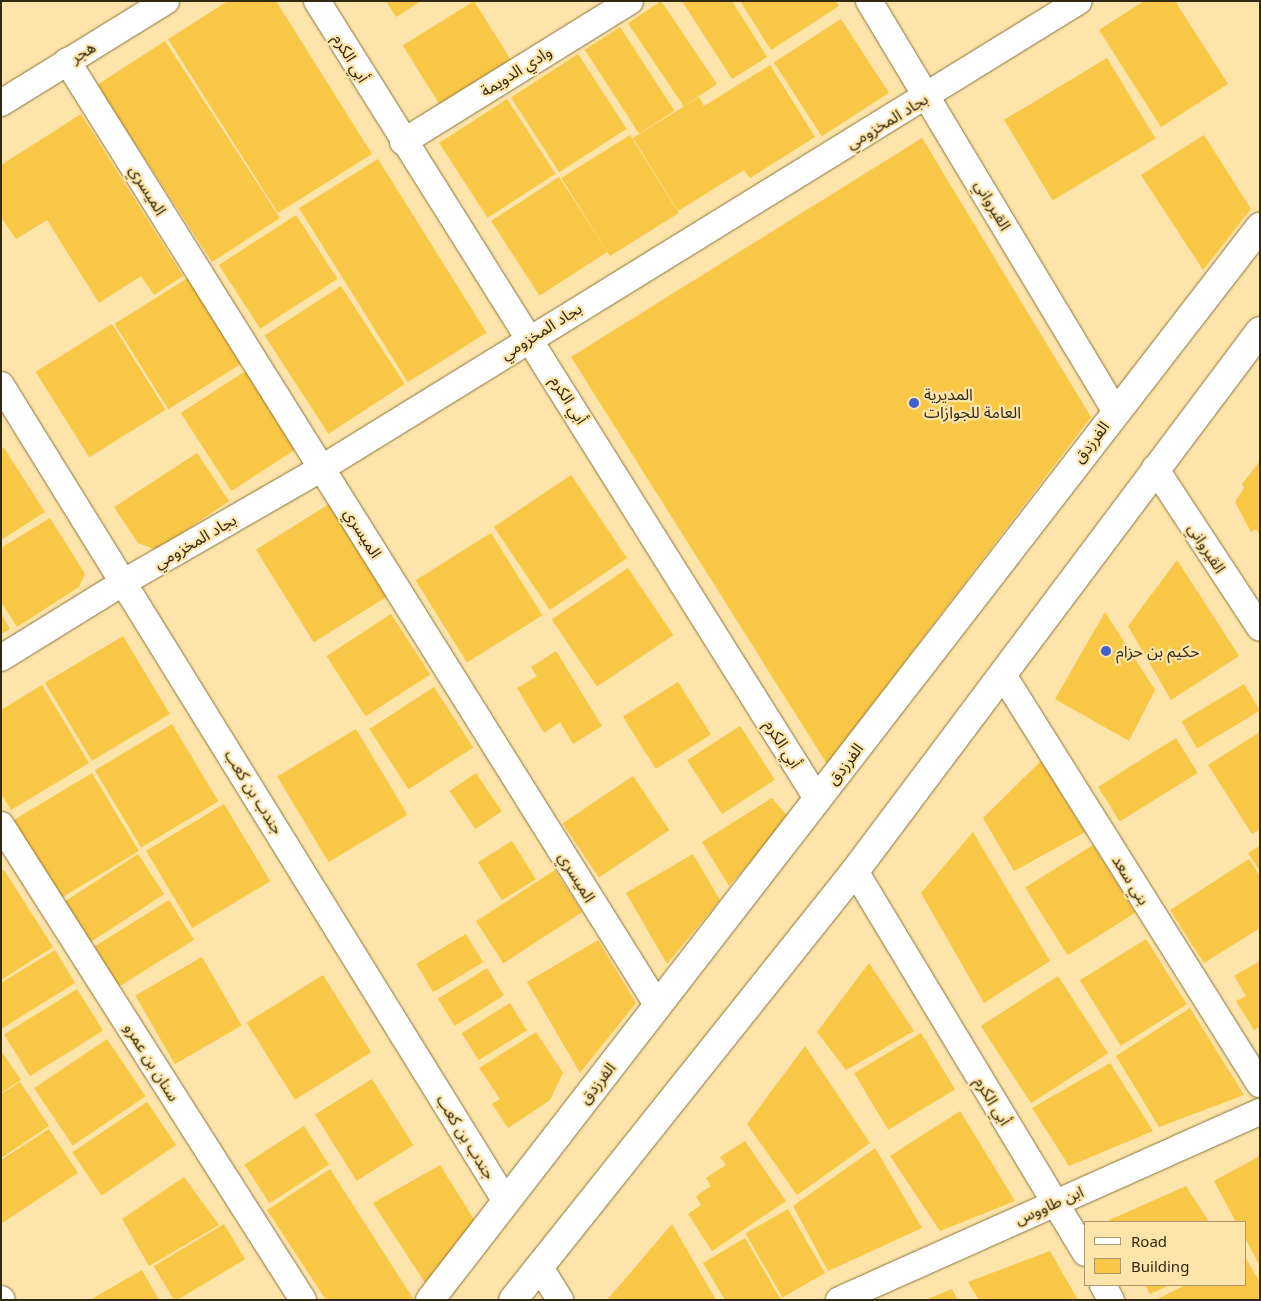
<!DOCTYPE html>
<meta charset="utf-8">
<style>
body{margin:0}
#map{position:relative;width:1261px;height:1301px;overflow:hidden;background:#fce4aa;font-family:"Noto Sans","Noto Sans Arabic",sans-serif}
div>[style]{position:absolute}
.building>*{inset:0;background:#f8c745;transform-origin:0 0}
.roads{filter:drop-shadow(0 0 1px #88723b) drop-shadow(0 0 1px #88723b)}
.minor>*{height:26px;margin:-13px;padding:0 13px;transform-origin:13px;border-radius:13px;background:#fff}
.tertiary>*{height:28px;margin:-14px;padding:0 14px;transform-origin:14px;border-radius:14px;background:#fff}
.dots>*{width:14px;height:14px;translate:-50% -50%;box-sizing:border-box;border:2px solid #fce4aa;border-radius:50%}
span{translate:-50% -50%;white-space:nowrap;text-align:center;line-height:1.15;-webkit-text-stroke:4.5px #fce4aa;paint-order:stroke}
.street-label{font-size:16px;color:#322912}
.poi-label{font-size:16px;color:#322912}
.left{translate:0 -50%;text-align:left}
.frame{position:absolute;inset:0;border:2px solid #322912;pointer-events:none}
.legend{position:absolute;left:1084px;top:1221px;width:162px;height:65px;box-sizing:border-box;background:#fce4aa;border:1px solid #ab996d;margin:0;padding:6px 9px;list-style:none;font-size:15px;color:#322912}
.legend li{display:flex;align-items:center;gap:10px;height:25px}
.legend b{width:25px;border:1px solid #ab996d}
</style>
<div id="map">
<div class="building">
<div style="clip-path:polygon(228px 1px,276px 1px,372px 154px,278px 213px,168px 39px)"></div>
<div style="clip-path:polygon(386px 1px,421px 1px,396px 17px)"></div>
<div style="left:474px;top:1px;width:73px;height:84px;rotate:58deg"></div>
<div style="left:661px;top:1px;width:100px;height:40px;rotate:56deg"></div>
<div style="clip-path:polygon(682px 1px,732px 1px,767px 57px,732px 79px)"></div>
<div style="clip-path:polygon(740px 1px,836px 1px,839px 6px,771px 50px)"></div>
<div style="clip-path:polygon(1144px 1px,1175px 1px,1228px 84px,1161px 127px,1099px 30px)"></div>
<div style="left:841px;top:19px;width:88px;height:80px;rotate:57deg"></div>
<div style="left:620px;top:27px;width:100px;height:42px;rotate:57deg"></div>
<div style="left:165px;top:41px;width:211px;height:81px;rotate:57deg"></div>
<div style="left:578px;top:54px;width:89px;height:80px;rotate:57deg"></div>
<div style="left:1107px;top:58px;width:94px;height:120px;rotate:59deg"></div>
<div style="clip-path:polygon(770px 65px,815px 137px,750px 178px,744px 170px,678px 211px,633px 138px,699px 97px,704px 106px)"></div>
<div style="left:507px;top:99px;width:89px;height:81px;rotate:57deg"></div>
<div style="clip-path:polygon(81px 114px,183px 276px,154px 295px,141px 276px,99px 303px,47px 220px,16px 239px,1px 217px,1px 165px)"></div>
<div style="left:630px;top:135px;width:92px;height:81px;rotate:58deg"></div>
<div style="clip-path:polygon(1204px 135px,1251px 209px,1203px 270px,1141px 175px)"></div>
<div style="clip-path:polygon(922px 138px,1091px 417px,827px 764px,571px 357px)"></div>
<div style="left:378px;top:159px;width:205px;height:93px;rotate:58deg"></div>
<div style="left:559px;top:177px;width:89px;height:81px;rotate:57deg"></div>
<div style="left:296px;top:215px;width:76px;height:92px;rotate:57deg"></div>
<div style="left:191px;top:276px;width:101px;height:90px;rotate:58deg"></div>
<div style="left:341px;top:286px;width:117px;height:91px;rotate:57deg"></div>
<div style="left:112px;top:324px;width:101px;height:90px;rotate:58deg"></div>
<div style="left:247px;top:370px;width:93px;height:79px;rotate:57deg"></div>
<div style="clip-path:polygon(4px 448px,45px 512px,1px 540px,1px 449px)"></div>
<div style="clip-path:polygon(197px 453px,229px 501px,157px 550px,138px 543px,114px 507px)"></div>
<div style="clip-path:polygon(1260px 461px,1260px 535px,1256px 529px,1251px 532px,1235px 502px,1244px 488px,1242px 484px)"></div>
<div style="left:571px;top:475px;width:100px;height:93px;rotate:56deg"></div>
<div style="left:334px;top:501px;width:109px;height:92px;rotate:58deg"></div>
<div style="clip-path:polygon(50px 518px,85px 574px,79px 587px,17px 627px,1px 602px,1px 548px)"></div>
<div style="left:491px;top:533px;width:97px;height:89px;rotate:58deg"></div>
<div style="clip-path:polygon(1177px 560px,1239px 656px,1171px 700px,1128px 626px)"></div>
<div style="left:628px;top:568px;width:81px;height:92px;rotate:56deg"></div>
<div style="clip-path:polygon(1105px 612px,1155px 690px,1129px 741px,1055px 699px)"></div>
<div style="clip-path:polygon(1px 614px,10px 629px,1px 634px)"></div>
<div style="left:391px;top:614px;width:72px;height:77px;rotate:57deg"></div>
<div style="left:123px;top:636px;width:91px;height:91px;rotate:59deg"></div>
<div style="clip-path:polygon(556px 651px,602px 726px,573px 744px,560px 722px,544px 733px,517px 688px,537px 676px,531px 667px)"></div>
<div style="left:678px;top:682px;width:62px;height:65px;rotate:58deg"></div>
<div style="left:1244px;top:684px;width:31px;height:73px;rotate:59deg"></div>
<div style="clip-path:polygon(42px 685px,89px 763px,11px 810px,1px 794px,1px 710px)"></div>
<div style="left:434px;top:687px;width:72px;height:77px;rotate:57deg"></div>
<div style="left:172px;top:724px;width:90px;height:90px;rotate:59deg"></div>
<div style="left:740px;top:726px;width:64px;height:63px;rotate:57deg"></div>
<div style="left:356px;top:729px;width:100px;height:92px;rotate:59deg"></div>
<div style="clip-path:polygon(1260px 732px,1260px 829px,1252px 834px,1208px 765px)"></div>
<div style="left:1176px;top:738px;width:41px;height:92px;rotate:58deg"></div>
<div style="clip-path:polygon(1041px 761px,1085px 832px,1014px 871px,983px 818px)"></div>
<div style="left:92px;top:773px;width:91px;height:92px;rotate:59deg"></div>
<div style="left:476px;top:773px;width:46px;height:32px;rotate:56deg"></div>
<div style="left:633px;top:776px;width:65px;height:85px;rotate:56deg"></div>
<div style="clip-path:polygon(772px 798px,789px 818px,729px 886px,702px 842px)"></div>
<div style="left:224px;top:804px;width:90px;height:91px;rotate:59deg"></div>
<div style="clip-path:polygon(973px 832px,1050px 961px,984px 1003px,921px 893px)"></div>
<div style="left:512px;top:841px;width:45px;height:40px;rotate:58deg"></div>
<div style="left:1093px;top:845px;width:80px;height:80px;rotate:58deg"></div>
<div style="clip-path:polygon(1260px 846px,1260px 871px,1248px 853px)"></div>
<div style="left:138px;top:854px;width:48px;height:90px;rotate:57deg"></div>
<div style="clip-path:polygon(693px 854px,720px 900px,667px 964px,626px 893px)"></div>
<div style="clip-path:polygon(1249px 859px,1260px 876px,1260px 928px,1204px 963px,1170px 910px)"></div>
<div style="clip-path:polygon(4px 870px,53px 947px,1px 980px,1px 871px)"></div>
<div style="left:555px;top:870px;width:50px;height:94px;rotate:57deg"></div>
<div style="left:169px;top:900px;width:47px;height:92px;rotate:58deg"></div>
<div style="left:466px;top:934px;width:33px;height:58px;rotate:59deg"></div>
<div style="left:1146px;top:939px;width:77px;height:78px;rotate:58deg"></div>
<div style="clip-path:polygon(598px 940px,636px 1003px,580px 1073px,527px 982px)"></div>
<div style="clip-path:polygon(55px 950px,75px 983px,1px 1029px,1px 983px)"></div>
<div style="left:202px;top:957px;width:79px;height:77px;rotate:60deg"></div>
<div style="clip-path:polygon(1260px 961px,1260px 1027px,1254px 1030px,1236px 1001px,1246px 996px,1234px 976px)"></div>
<div style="clip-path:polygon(869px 963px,914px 1031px,846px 1070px,817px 1032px)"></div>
<div style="left:487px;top:968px;width:32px;height:58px;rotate:58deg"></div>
<div style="left:323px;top:975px;width:91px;height:90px;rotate:58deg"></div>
<div style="left:1058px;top:976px;width:92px;height:92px;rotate:57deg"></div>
<div style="left:77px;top:989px;width:49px;height:86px;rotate:58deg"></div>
<div style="left:510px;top:1003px;width:32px;height:57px;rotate:58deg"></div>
<div style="clip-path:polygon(1190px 1008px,1244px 1095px,1159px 1127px,1116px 1056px)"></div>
<div style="clip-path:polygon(536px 1032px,563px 1073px,550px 1100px,508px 1128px,492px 1104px,500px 1099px,479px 1068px)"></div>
<div style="left:921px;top:1033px;width:66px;height:78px;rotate:59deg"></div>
<div style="left:107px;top:1039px;width:69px;height:88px;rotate:56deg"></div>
<div style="clip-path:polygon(805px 1046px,870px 1143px,797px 1195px,747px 1124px)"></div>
<div style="clip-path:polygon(1px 1051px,21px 1080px,1px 1093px)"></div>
<div style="clip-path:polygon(1110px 1063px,1153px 1131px,1069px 1166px,1032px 1108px)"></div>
<div style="left:372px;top:1079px;width:78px;height:67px;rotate:58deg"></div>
<div style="clip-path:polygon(20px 1082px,49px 1126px,1px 1158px,1px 1094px)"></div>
<div style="left:147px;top:1102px;width:52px;height:90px;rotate:56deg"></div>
<div style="clip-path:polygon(960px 1111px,1015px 1201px,940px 1231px,890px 1156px)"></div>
<div style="left:304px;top:1126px;width:46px;height:71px;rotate:57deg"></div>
<div style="clip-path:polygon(49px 1129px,78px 1173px,2px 1223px,1px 1160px)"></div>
<div style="clip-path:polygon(745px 1141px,786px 1201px,712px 1251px,688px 1214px,701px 1205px,696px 1196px,711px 1186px,706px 1178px,726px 1165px,720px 1157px)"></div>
<div style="clip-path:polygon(875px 1148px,922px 1228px,828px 1271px,793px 1206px)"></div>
<div style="clip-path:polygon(1260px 1156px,1260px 1266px,1245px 1238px,1245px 1222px,1236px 1222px,1214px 1181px)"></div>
<div style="clip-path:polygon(440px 1165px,475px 1221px,427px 1286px,373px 1203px)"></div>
<div style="clip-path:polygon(330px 1169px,414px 1300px,326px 1300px,267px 1210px)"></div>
<div style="clip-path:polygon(184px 1177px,219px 1225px,149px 1266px,122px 1219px)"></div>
<div style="clip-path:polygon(1186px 1186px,1209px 1222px,1105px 1222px)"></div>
<div style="left:788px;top:1209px;width:74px;height:49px;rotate:60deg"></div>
<div style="left:224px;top:1224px;width:41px;height:82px;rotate:59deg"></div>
<div style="clip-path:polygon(672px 1224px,716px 1300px,607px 1300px)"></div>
<div style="clip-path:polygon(745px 1238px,781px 1300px,725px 1300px,703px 1263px)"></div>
<div style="clip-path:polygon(1050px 1251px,1078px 1300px,979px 1300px,968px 1282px)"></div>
<div style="clip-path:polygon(1245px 1257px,1260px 1282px,1260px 1300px,1156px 1300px,1185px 1285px,1245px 1285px)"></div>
<div style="clip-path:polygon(142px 1270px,159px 1300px,90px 1300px)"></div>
<div style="clip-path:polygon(1145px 1285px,1170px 1285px,1150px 1294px)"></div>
<div style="clip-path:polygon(952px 1289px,958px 1300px,925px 1300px)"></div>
</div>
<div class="roads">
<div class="minor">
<div style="left:317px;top:1px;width:943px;rotate:57.91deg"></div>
<div style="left:869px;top:1px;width:477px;rotate:59deg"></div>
<div style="left:67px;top:61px;width:1115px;rotate:57.98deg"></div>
<div style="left:1px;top:103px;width:194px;rotate:-31.7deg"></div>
<div style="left:403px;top:142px;width:267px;rotate:-31.8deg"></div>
<div style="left:1px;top:385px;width:958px;rotate:58.27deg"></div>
<div style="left:1155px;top:468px;width:191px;rotate:56.7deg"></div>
<div style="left:1px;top:658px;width:145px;rotate:-31.7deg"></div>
<div style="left:124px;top:582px;width:228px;rotate:-29.9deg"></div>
<div style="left:322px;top:468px;width:889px;rotate:-31.67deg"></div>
<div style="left:1003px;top:675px;width:483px;rotate:57.9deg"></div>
<div style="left:1px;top:825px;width:563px;rotate:57.55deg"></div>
<div style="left:855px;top:871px;width:446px;rotate:58.9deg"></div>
<div style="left:539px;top:1266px;width:40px;rotate:58deg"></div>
<div style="left:1103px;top:1285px;width:17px;rotate:62deg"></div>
<div style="left:1px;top:1299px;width:1px;rotate:45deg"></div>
<div style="left:839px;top:1300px;width:461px;rotate:-24.1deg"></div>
</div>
<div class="tertiary">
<div style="left:430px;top:1300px;width:1357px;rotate:-52.28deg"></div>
<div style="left:513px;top:1300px;width:549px;rotate:-51.44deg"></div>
<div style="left:855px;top:871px;width:675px;rotate:-53.13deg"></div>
</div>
</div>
<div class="dots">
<div style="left:914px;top:403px;background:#3f60d2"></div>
<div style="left:1106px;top:651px;background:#3f60d2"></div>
</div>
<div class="street-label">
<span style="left:83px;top:52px;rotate:-31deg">هجر</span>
<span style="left:351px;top:58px;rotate:59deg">أبي الكرم</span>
<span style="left:516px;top:71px;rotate:-32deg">وادي الدويمة</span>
<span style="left:887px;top:121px;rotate:-31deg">بجاد المخزومي</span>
<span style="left:148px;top:190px;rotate:58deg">الميسري</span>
<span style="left:993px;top:205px;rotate:59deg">القيرواني</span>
<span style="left:541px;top:331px;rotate:-32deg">بجاد المخزومي</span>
<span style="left:569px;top:400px;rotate:58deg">أبي الكرم</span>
<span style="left:1091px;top:442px;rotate:-53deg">الفرزدق</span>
<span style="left:363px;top:533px;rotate:58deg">الميسري</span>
<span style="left:195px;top:541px;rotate:-30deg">بجاد المخزومي</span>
<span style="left:1207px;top:548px;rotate:57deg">القيرواني</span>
<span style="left:783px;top:744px;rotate:58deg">أبي الكرم</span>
<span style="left:845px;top:764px;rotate:-53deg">الفرزدق</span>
<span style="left:254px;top:792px;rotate:58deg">جندب بن كعب</span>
<span style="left:577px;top:877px;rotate:58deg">الميسري</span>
<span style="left:1131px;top:880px;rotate:58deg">بني سعد</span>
<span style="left:152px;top:1062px;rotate:58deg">سنان بن عمرو</span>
<span style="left:597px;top:1083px;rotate:-52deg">الفرزدق</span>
<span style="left:993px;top:1101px;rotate:59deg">أبي الكرم</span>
<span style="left:466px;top:1137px;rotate:58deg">جندب بن كعب</span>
<span style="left:1049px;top:1205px;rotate:-24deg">ابن طاووس</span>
</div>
<div class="poi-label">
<span class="left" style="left:924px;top:403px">المديرية<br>العامة للجوازات</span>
<span class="left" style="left:1116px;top:651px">حكيم بن حزام</span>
</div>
<div class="frame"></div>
<ul class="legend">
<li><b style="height:6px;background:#fff"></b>Road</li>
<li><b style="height:14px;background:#f8c745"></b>Building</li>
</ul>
</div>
